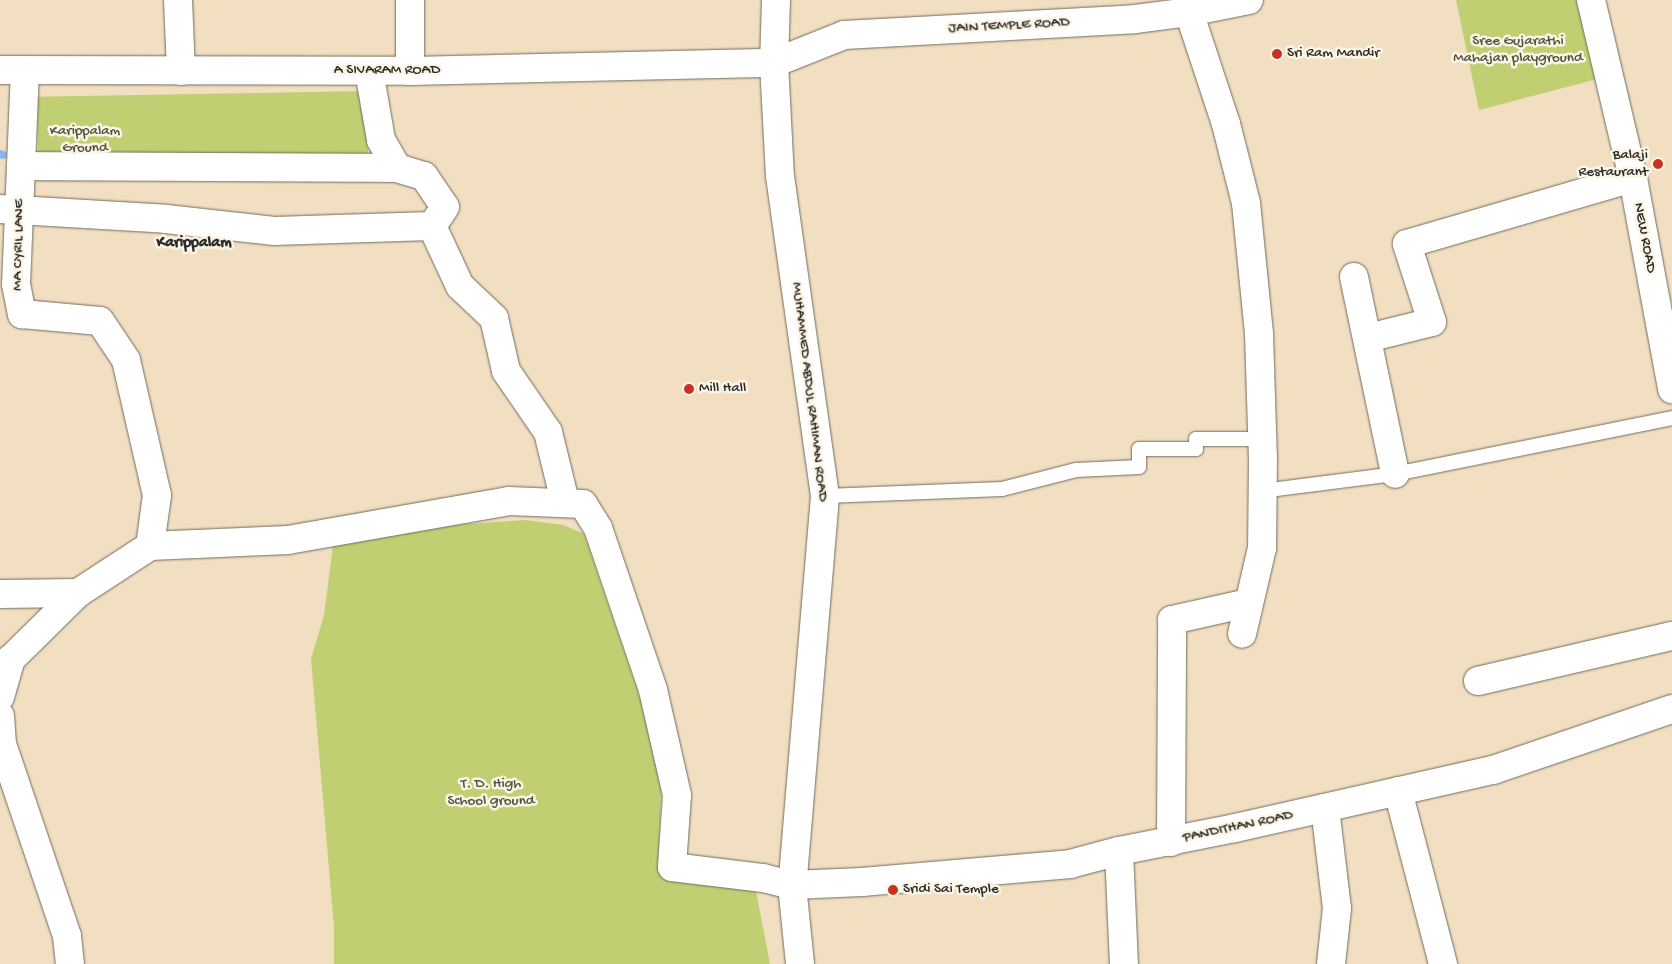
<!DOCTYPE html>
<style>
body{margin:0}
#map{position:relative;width:1672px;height:964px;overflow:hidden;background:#f2dec0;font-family:"Gochi Hand",sans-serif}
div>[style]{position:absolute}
.green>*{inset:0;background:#bfcf72;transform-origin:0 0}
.stream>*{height:8px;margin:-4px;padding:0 4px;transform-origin:4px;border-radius:4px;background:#88b7f3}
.roads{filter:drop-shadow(0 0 1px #716a5f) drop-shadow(0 0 1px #716a5f)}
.service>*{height:14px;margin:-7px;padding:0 7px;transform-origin:7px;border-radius:7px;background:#fff}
.minor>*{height:28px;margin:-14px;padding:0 14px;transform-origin:14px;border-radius:14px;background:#fff}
.tertiary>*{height:28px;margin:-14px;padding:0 14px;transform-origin:14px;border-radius:14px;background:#fff}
.dots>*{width:14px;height:14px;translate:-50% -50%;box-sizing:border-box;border:2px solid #fcf5e5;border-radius:50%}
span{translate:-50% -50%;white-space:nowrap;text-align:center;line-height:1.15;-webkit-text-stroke:5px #fcf5e5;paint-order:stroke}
.street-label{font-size:15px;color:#2b2b2b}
.park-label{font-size:15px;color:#50543d}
.poi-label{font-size:15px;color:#2b2b2b}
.left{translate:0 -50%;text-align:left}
.right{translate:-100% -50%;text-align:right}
.neighbourhood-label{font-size:16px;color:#2b2b2b;font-weight:700}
</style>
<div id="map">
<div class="green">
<div style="clip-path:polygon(1456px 0,1576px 0,1601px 78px,1479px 110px)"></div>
<div style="left:367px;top:91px;width:83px;height:330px;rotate:89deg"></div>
<div style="clip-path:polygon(525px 520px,563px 525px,584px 534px,652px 733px,661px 791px,658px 872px,678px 882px,756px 891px,770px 964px,334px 964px,334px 927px,311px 659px,324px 615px,333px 546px,397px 529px)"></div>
</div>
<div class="stream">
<div style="left:0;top:154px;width:3px;rotate:18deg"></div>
</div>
<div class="roads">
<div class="service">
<div style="left:1262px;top:491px;width:134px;rotate:-7.3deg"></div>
<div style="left:1395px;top:474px;width:283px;rotate:-11.4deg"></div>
<div style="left:825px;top:496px;width:177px;rotate:-2.3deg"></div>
<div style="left:1002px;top:489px;width:76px;rotate:-14.4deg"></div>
<div style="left:1076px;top:470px;width:63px;rotate:-2.7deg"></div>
<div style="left:1139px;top:467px;width:18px;rotate:-90deg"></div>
<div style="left:1139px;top:449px;width:57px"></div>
<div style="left:1196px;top:449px;width:10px;rotate:-90deg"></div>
<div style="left:1196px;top:439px;width:66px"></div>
</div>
<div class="minor">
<div style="left:178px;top:0;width:71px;rotate:87.6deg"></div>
<div style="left:410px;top:0;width:71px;rotate:90deg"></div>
<div style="left:776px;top:0;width:63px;rotate:91.8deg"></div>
<div style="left:774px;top:63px;width:113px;rotate:87deg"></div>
<div style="left:780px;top:176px;width:323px;rotate:82deg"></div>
<div style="left:825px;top:496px;width:390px;rotate:94.8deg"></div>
<div style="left:792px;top:885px;width:79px;rotate:84.2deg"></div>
<div style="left:1189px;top:12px;width:118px;rotate:71.7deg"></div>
<div style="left:1226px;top:124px;width:81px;rotate:75.8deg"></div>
<div style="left:1246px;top:203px;width:132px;rotate:84.3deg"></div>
<div style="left:1259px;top:334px;width:124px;rotate:88.2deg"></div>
<div style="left:1263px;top:458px;width:90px;rotate:90.6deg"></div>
<div style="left:1262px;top:548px;width:88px;rotate:103.1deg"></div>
<div style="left:0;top:70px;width:410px;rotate:0.1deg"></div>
<div style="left:410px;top:71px;width:364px;rotate:-1.3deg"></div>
<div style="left:774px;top:63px;width:75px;rotate:-21.8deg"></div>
<div style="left:844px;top:35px;width:291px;rotate:-3.1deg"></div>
<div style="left:1135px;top:19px;width:54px;rotate:-7.4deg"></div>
<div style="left:1189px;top:12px;width:61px;rotate:-11.3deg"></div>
<div style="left:25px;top:70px;width:214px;rotate:92.4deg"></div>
<div style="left:16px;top:284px;width:31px;rotate:79deg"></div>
<div style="left:22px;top:314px;width:78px;rotate:5.1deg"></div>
<div style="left:100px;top:321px;width:47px;rotate:56.3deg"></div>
<div style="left:126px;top:360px;width:139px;rotate:77.1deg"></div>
<div style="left:157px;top:495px;width:51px;rotate:97.8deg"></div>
<div style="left:369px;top:71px;width:70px;rotate:80.1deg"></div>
<div style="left:381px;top:140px;width:32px;rotate:60deg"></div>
<div style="left:397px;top:168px;width:28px;rotate:17deg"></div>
<div style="left:424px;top:176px;width:37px;rotate:56deg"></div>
<div style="left:445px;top:207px;width:23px;rotate:124deg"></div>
<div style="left:21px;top:166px;width:376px;rotate:0.3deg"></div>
<div style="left:0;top:209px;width:166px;rotate:3.4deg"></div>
<div style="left:166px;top:219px;width:109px;rotate:6.3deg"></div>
<div style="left:274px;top:231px;width:158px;rotate:-1.8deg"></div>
<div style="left:432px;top:226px;width:66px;rotate:65deg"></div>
<div style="left:460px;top:286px;width:47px;rotate:43.3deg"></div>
<div style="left:494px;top:318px;width:54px;rotate:77.2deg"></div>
<div style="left:506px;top:371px;width:74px;rotate:55.5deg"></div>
<div style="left:548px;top:432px;width:72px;rotate:76.3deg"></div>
<div style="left:1354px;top:277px;width:201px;rotate:78.2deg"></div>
<div style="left:1368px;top:338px;width:66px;rotate:-14deg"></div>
<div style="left:1432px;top:322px;width:82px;rotate:-107.8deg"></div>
<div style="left:1407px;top:244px;width:235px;rotate:-16.3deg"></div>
<div style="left:150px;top:546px;width:138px;rotate:-2.5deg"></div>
<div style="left:288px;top:540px;width:224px;rotate:-10deg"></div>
<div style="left:509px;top:501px;width:74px;rotate:2.3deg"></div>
<div style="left:583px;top:504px;width:28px;rotate:58deg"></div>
<div style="left:598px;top:528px;width:171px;rotate:71.2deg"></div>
<div style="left:653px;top:690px;width:108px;rotate:77.1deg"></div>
<div style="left:677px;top:795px;width:72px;rotate:94deg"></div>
<div style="left:672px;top:867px;width:92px;rotate:6.9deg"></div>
<div style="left:763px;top:878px;width:30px;rotate:14deg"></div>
<div style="left:792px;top:885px;width:70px;rotate:-2.5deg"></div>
<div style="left:862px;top:882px;width:209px;rotate:-4.9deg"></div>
<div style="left:1070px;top:864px;width:51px;rotate:-14.9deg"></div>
<div style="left:1119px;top:851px;width:118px;rotate:-11.2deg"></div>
<div style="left:1235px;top:828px;width:264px;rotate:-12.7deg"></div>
<div style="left:1493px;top:770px;width:189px;rotate:-18.8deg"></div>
<div style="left:0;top:594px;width:78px;rotate:-0.7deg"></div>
<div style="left:1478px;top:681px;width:199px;rotate:-13.1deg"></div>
<div style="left:0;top:697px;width:40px;rotate:-74deg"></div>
<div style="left:11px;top:659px;width:94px;rotate:-44.6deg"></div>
<div style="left:78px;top:593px;width:86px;rotate:-33.1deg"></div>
<div style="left:0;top:716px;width:28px;rotate:86deg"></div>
<div style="left:2px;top:744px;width:203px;rotate:71.3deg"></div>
<div style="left:67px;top:936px;width:28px;rotate:84deg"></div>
<div style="left:1398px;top:791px;width:179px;rotate:75.4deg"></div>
<div style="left:1325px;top:808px;width:101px;rotate:83.2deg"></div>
<div style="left:1337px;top:908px;width:56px;rotate:96.1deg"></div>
<div style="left:1171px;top:842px;width:222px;rotate:-89.7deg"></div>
<div style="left:1172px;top:620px;width:78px;rotate:-12.6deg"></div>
<div style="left:1119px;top:851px;width:113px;rotate:87.5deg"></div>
</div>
<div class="tertiary">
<div style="left:1591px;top:0;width:183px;rotate:76.7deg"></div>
<div style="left:1633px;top:178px;width:215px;rotate:79.5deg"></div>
</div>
</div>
<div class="dots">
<div style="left:1277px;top:54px;background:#c8321e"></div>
<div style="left:1658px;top:164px;background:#c8321e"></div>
<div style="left:689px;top:389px;background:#c8321e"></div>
<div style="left:893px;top:890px;background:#c8321e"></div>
</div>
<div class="street-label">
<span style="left:1009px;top:26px;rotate:-3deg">JAIN TEMPLE ROAD</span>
<span style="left:387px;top:71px">A SIVARAM ROAD</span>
<span style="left:1644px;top:238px;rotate:79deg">NEW ROAD</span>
<span style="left:19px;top:245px;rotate:-89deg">MA CYRIL LANE</span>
<span style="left:809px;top:392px;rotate:83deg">MUHAMMED ABDUL RAHIMAN ROAD</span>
<span style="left:1238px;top:827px;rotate:-12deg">PANDITHAN ROAD</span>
</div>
<div class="park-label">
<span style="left:1518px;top:50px">Sree Gujarathi<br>Mahajan playground</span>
<span style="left:85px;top:140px">Karippalam<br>Ground</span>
<span style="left:491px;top:793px">T. D. High<br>School ground</span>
</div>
<div class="poi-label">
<span class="left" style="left:1287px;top:54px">Sri Ram Mandir</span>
<span class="right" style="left:1648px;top:164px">Balaji<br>Restaurant</span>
<span class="left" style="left:699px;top:389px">Mill Hall</span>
<span class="left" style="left:903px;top:890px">Sridi Sai Temple</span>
</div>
<div class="neighbourhood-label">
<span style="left:194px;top:244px">Karippalam</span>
</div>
</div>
